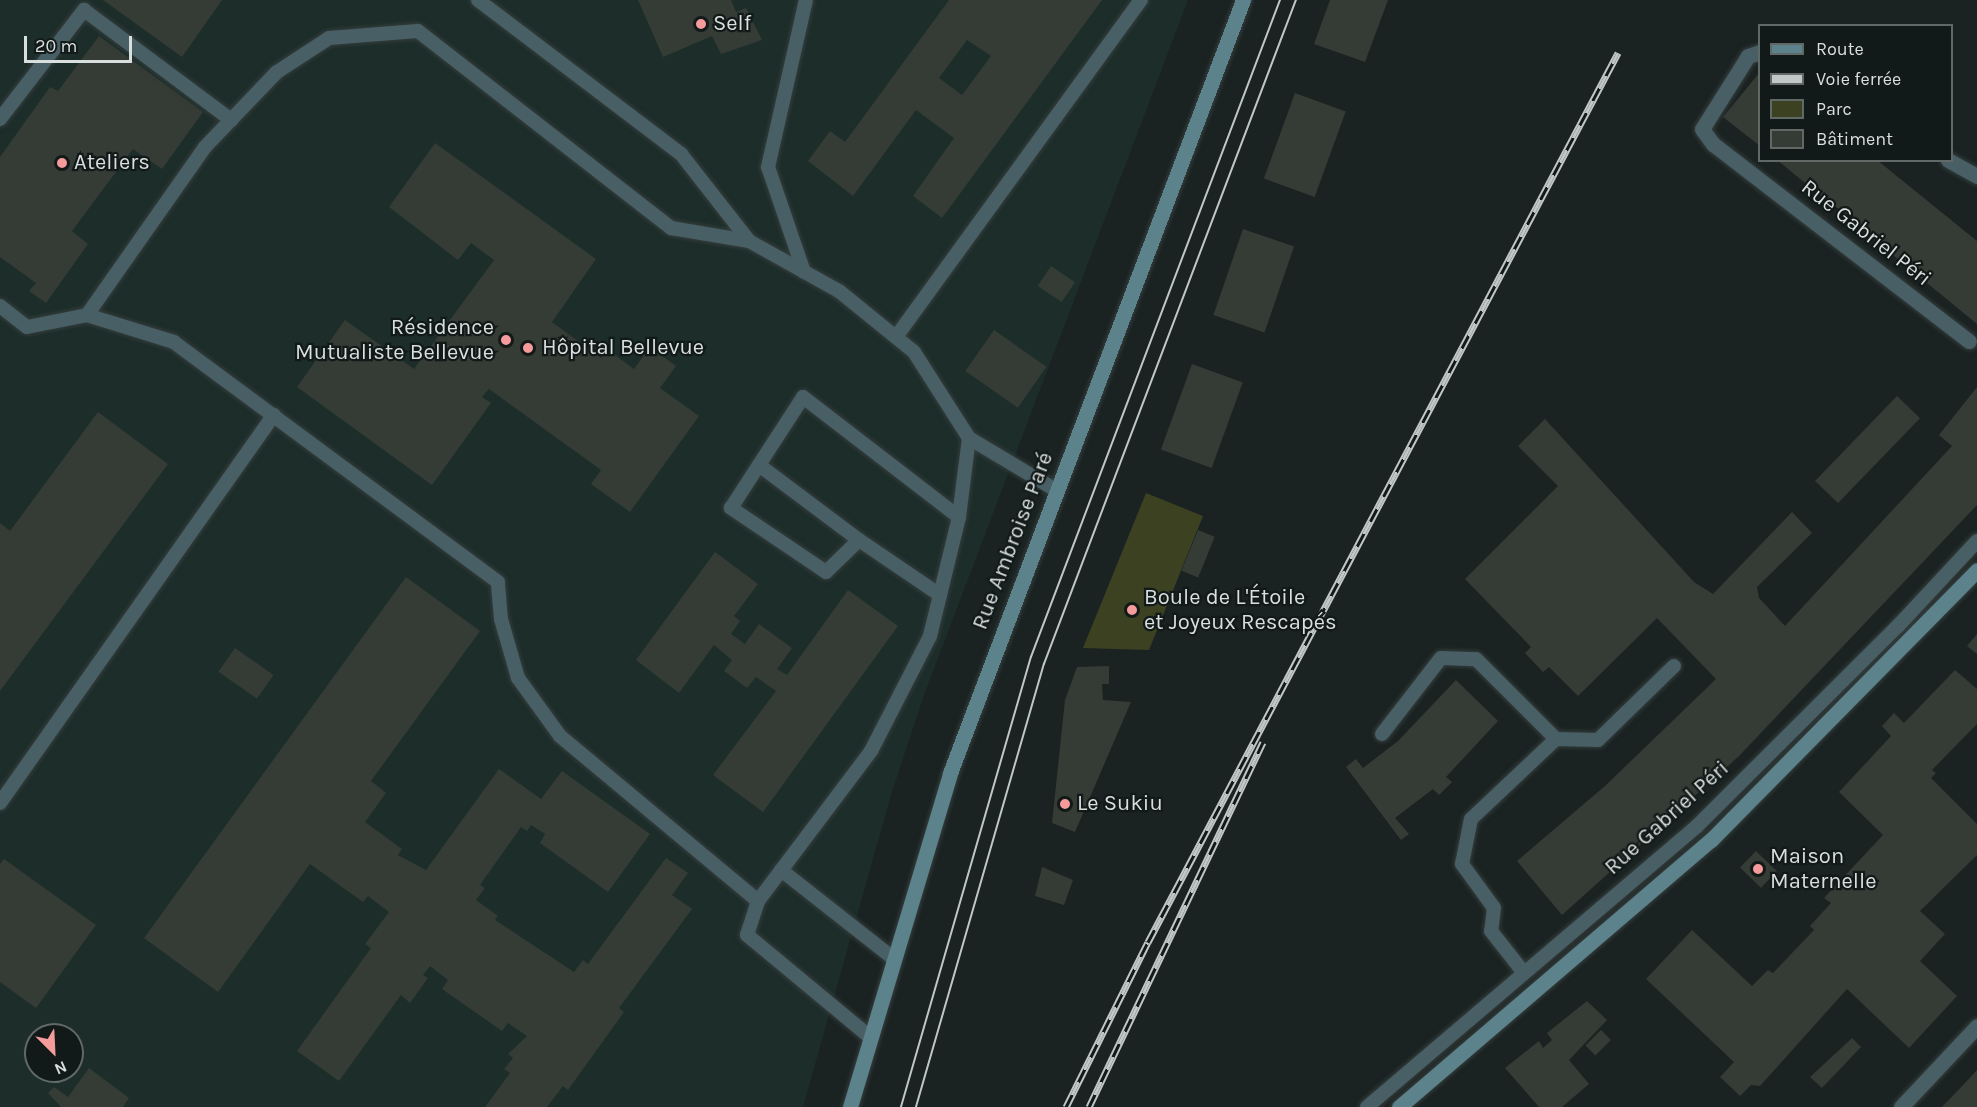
<!DOCTYPE html>
<meta charset="utf-8">
<style>
body{margin:0}
#map{position:relative;width:1977px;height:1107px;overflow:hidden;background:#1a2322;font-family:Karla,sans-serif}
div>[style]{position:absolute}
.built>*{inset:0;background:#1c2d2a}
.green>*{inset:0;background:#3b4121}
.building>*{inset:0;background:#353c36;transform-origin:0 0}
.roads{filter:drop-shadow(0 0 2px #353d3c) drop-shadow(0 0 2px #353d3c)}
.lane>*{height:14px;margin:-7px;padding:0 7px;transform-origin:7px;border-radius:7px;background:#485f65}
.street>*{height:15px;margin:-7.5px;padding:0 7.5px;transform-origin:7.5px;border-radius:7.5px;background:#485f65}
.secondary>*{height:15px;margin:-7.5px;padding:0 7.5px;transform-origin:7.5px;border-radius:7.5px;background:#5c828c}
.tram>*{height:1.5px;margin:-0.75px;padding:0 0.75px;transform-origin:0.75px;border-radius:0.75px;background:#c0c7c6}
.rail>*{height:7px;margin-top:-3.5px;transform-origin:0;background:repeating-linear-gradient(90deg,#111a18 0 14px,#c0c7c6 0 28px);box-sizing:border-box;border-block:2px solid #c0c7c6}
.dots>*{width:16px;height:16px;translate:-50% -50%;box-sizing:border-box;border:3px solid #111a18;border-radius:50%}
span{translate:-50% -50%;white-space:nowrap;text-align:center;line-height:1.15;-webkit-text-stroke:4.5px #111a18;paint-order:stroke}
.poi-label{font-size:22px;color:#d9dfde}
.left{translate:0 -50%;text-align:left}
.right{translate:-100% -50%;text-align:right}
.street-label{font-size:22px;color:#d9dfde}
.legend{position:absolute;left:1758px;top:24px;width:195px;height:138px;box-sizing:border-box;background:#111a18;border:2px solid #616967;margin:0;padding:8px 10px;list-style:none;font-size:18px;color:#d9dfde}
.legend li{display:flex;align-items:center;gap:12px;height:30px}
.legend b{width:30px;border:2px solid #616967}
.north{position:absolute;left:24px;top:1023px;width:60px;height:60px;box-sizing:border-box;background:#111a18;border:2px solid #616967;border-radius:50%;rotate:156deg;font-size:16px;font-weight:700;line-height:24px;text-align:center;color:#d9dfde}
.north::after{content:'';display:block;margin:auto;width:21px;height:27px;background:#f59b9b;clip-path:polygon(50% 0,100% 100%,50% 72%,0 100%)}
.scale{position:absolute;left:24px;top:36px;width:108px;height:27px;box-sizing:border-box;border:3px solid #d9dfde;border-top:0;padding-left:8px;font-size:18px;line-height:21px;white-space:nowrap;color:#d9dfde;-webkit-text-stroke:4px #111a18;paint-order:stroke}
</style>
<div id="map">
<div class="built">
<div style="clip-path:polygon(evenodd,0 0,1188px 0,924px 695px,891px 795px,803px 1107px,0 1107px,0 0,36px 1035px,72px 1035px,72px 1071px,36px 1071px,36px 1035px)"></div>
</div>
<div class="green">
<div style="clip-path:polygon(1146px 493px,1203px 516px,1149px 650px,1083px 648px)"></div>
</div>
<div class="building">
<div style="clip-path:polygon(103px 0,222px 0,182px 57px)"></div>
<div style="clip-path:polygon(638px 0,731px 0,736px 12px,746px 8px,762px 40px,721px 54px,712px 36px,663px 57px)"></div>
<div style="clip-path:polygon(evenodd,949px 0,1102px 0,942px 218px,913px 196px,954px 138px,916px 110px,853px 196px,808px 161px,830px 131px,845px 142px,949px 0,967px 40px,991px 56px,962px 95px,939px 78px,967px 40px)"></div>
<div style="clip-path:polygon(1330px 0,1388px 0,1365px 62px,1314px 44px)"></div>
<div style="clip-path:polygon(99px 36px,203px 112px,162px 169px,133px 149px,72px 231px,88px 244px,46px 303px,29px 291px,36px 283px,0 257px,0 157px,50px 87px,58px 91px)"></div>
<div style="clip-path:polygon(1760px 72px,1760px 146px,1723px 117px)"></div>
<div style="left:1295px;top:93px;width:54px;height:91px;rotate:20deg"></div>
<div style="clip-path:polygon(435px 143px,596px 259px,552px 322px,601px 358px,607px 349px,634px 369px,650px 347px,676px 366px,660px 388px,699px 416px,630px 512px,591px 484px,601px 470px,489px 389px,482px 397px,491px 403px,432px 485px,297px 387px,345px 320px,414px 369px,494px 260px,471px 243px,458px 260px,389px 207px)"></div>
<div style="clip-path:polygon(1777px 160px,1877px 160px,1977px 241px,1977px 324px)"></div>
<div style="left:1243px;top:229px;width:54px;height:91px;rotate:19deg"></div>
<div style="left:1051px;top:266px;width:29px;height:24px;rotate:34deg"></div>
<div style="left:994px;top:330px;width:64px;height:50px;rotate:35deg"></div>
<div style="left:1192px;top:364px;width:54px;height:91px;rotate:20deg"></div>
<div style="clip-path:polygon(1977px 387px,1977px 505px,1739px 756px,1562px 915px,1517px 861px,1605px 786px,1716px 679px,1657px 618px,1578px 696px,1549px 667px,1543px 672px,1525px 653px,1531px 647px,1465px 579px,1558px 486px,1518px 446px,1545px 419px,1694px 582px,1713px 594px,1792px 512px,1812px 533px,1757px 587px,1759px 598px,1785px 626px,1952px 446px,1939px 435px)"></div>
<div style="left:1897px;top:396px;width:32px;height:118px;rotate:44deg"></div>
<div style="clip-path:polygon(98px 412px,168px 464px,0 691px,0 523px,10px 531px)"></div>
<div style="left:1198px;top:530px;width:18px;height:44px;rotate:22deg"></div>
<div style="clip-path:polygon(715px 552px,758px 584px,734px 616px,740px 621px,731px 634px,745px 644px,759px 624px,792px 648px,777px 669px,787px 675px,848px 590px,898px 626px,763px 812px,713px 775px,776px 691px,756px 677px,747px 688px,724px 671px,732px 660px,714px 645px,679px 693px,636px 660px)"></div>
<div style="clip-path:polygon(406px 577px,480px 631px,371px 781px,386px 793px,365px 822px,402px 849px,398px 855px,426px 870px,499px 769px,541px 799px,562px 771px,650px 834px,608px 892px,540px 843px,545px 834px,531px 825px,527px 831px,521px 827px,480px 885px,485px 888px,476px 900px,498px 916px,495px 920px,574px 972px,583px 960px,588px 964px,666px 858px,688px 873px,672px 895px,692px 909px,619px 1008px,624px 1012px,568px 1090px,563px 1086px,547px 1107px,485px 1107px,510px 1073px,504px 1069px,513px 1058px,508px 1054px,527px 1036px,508px 1023px,502px 1031px,442px 989px,448px 980px,430px 966px,423px 975px,428px 978px,410px 1003px,401px 995px,339px 1081px,297px 1051px,371px 948px,365px 944px,389px 912px,368px 896px,363px 902px,310px 864px,218px 992px,144px 938px)"></div>
<div style="clip-path:polygon(1977px 634px,1977px 654px,1967px 646px)"></div>
<div style="left:235px;top:648px;width:47px;height:29px;rotate:35deg"></div>
<div style="clip-path:polygon(1109px 666px,1109px 684px,1102px 684px,1103px 700px,1131px 702px,1075px 832px,1052px 823px,1065px 700px,1077px 667px)"></div>
<div style="clip-path:polygon(1955px 670px,1977px 689px,1977px 724px,1932px 770px,1936px 773px,1931px 778px,1977px 824px,1977px 855px,1920px 911px,1945px 934px,1920px 961px,1957px 996px,1909px 1048px,1847px 989px,1760px 1086px,1751px 1085px,1740px 1096px,1720px 1077px,1734px 1062px,1646px 979px,1692px 930px,1752px 986px,1768px 970px,1773px 973px,1814px 930px,1810px 926px,1831px 903px,1824px 898px,1883px 835px,1839px 792px,1891px 736px,1882px 726px,1894px 713px,1904px 723px)"></div>
<div style="clip-path:polygon(1456px 680px,1498px 721px,1446px 777px,1452px 782px,1439px 795px,1433px 789px,1395px 818px,1409px 834px,1401px 840px,1346px 767px,1356px 759px,1363px 768px,1398px 741px)"></div>
<div style="left:1756px;top:851px;width:29px;height:23px;rotate:44deg"></div>
<div style="clip-path:polygon(4px 859px,96px 925px,36px 1008px,0 982px,0 864px)"></div>
<div style="clip-path:polygon(1042px 867px,1073px 880px,1064px 905px,1035px 896px)"></div>
<div style="clip-path:polygon(1587px 1001px,1607px 1020px,1569px 1060px,1589px 1084px,1562px 1107px,1539px 1107px,1505px 1068px,1539px 1041px,1543px 1048px,1552px 1040px,1547px 1033px)"></div>
<div style="left:1601px;top:1030px;width:14px;height:22px;rotate:45deg"></div>
<div style="clip-path:polygon(1852px 1038px,1861px 1047px,1822px 1088px,1810px 1077px)"></div>
<div style="clip-path:polygon(89px 1068px,129px 1098px,123px 1107px,61px 1107px,48px 1093px,54px 1087px,68px 1097px)"></div>
<div style="clip-path:polygon(1977px 1070px,1977px 1107px,1942px 1107px,1965px 1083px)"></div>
</div>
<div class="roads">
<div class="lane">
<div style="left:478px;top:0;width:255px;rotate:37.2deg"></div>
<div style="left:681px;top:154px;width:110px;rotate:52deg"></div>
<div style="left:0;top:119px;width:138px;rotate:-52.4deg"></div>
<div style="left:84px;top:10px;width:184px;rotate:36.8deg"></div>
<div style="left:804px;top:272px;width:111px;rotate:-108.9deg"></div>
<div style="left:768px;top:167px;width:171px;rotate:-77.2deg"></div>
<div style="left:0;top:306px;width:34px;rotate:38deg"></div>
<div style="left:27px;top:327px;width:61px;rotate:-11.3deg"></div>
<div style="left:896px;top:337px;width:417px;rotate:-54deg"></div>
<div style="left:759px;top:465px;width:125px;rotate:36.9deg"></div>
<div style="left:940px;top:595px;width:98px;rotate:-145.8deg"></div>
<div style="left:859px;top:540px;width:46px;rotate:135.9deg"></div>
<div style="left:826px;top:572px;width:115px;rotate:-146deg"></div>
<div style="left:731px;top:508px;width:132px;rotate:-57deg"></div>
<div style="left:803px;top:397px;width:197px;rotate:37.6deg"></div>
<div style="left:1382px;top:734px;width:96px;rotate:-52.2deg"></div>
<div style="left:1441px;top:658px;width:35px;rotate:2deg"></div>
<div style="left:1476px;top:659px;width:113px;rotate:45deg"></div>
<div style="left:1556px;top:739px;width:117px;rotate:136.7deg"></div>
<div style="left:1471px;top:819px;width:46px;rotate:101.3deg"></div>
<div style="left:1462px;top:864px;width:54px;rotate:54deg"></div>
<div style="left:1494px;top:908px;width:23px;rotate:97deg"></div>
<div style="left:1491px;top:931px;width:53px;rotate:51.8deg"></div>
<div style="left:1556px;top:739px;width:42px;rotate:1.4deg"></div>
<div style="left:1598px;top:740px;width:106px;rotate:-44.2deg"></div>
<div style="left:0;top:803px;width:475px;rotate:-54.8deg"></div>
<div style="left:781px;top:870px;width:142px;rotate:38.2deg"></div>
<div style="left:758px;top:901px;width:258px;rotate:-140.2deg"></div>
<div style="left:560px;top:736px;width:72px;rotate:-125.9deg"></div>
<div style="left:518px;top:678px;width:61px;rotate:-106.1deg"></div>
<div style="left:501px;top:619px;width:37px;rotate:-95deg"></div>
<div style="left:498px;top:582px;width:403px;rotate:-143.5deg"></div>
<div style="left:174px;top:342px;width:91px;rotate:-162.8deg"></div>
<div style="left:87px;top:315px;width:205px;rotate:-54.9deg"></div>
<div style="left:205px;top:147px;width:104px;rotate:-46.2deg"></div>
<div style="left:277px;top:72px;width:62px;rotate:-33.2deg"></div>
<div style="left:329px;top:38px;width:89px;rotate:-4.5deg"></div>
<div style="left:418px;top:31px;width:321px;rotate:37.9deg"></div>
<div style="left:671px;top:228px;width:79px;rotate:9.5deg"></div>
<div style="left:749px;top:241px;width:103px;rotate:29.1deg"></div>
<div style="left:839px;top:291px;width:97px;rotate:39.1deg"></div>
<div style="left:914px;top:352px;width:102px;rotate:57.4deg"></div>
<div style="left:969px;top:438px;width:101px;rotate:30.9deg"></div>
<div style="left:870px;top:1037px;width:160px;rotate:-140.3deg"></div>
<div style="left:747px;top:935px;width:36px;rotate:-72deg"></div>
<div style="left:758px;top:901px;width:188px;rotate:-53deg"></div>
<div style="left:871px;top:751px;width:129px;rotate:-62.8deg"></div>
<div style="left:930px;top:636px;width:122px;rotate:-76.3deg"></div>
<div style="left:959px;top:517px;width:80px;rotate:-82.8deg"></div>
<div style="left:1367px;top:1107px;width:433px;rotate:-40.4deg"></div>
<div style="left:1697px;top:826px;width:284px;rotate:-44.9deg"></div>
<div style="left:1898px;top:626px;width:116px;rotate:-47.1deg"></div>
</div>
<div class="street">
<div style="left:1760px;top:52px;width:13px;rotate:162deg"></div>
<div style="left:1748px;top:56px;width:86px;rotate:122.2deg"></div>
<div style="left:1702px;top:129px;width:19px;rotate:54deg"></div>
<div style="left:1713px;top:144px;width:323px;rotate:37.6deg"></div>
<div style="left:1948px;top:160px;width:33px;rotate:29deg"></div>
<div style="left:1901px;top:1107px;width:111px;rotate:-46.8deg"></div>
</div>
<div class="secondary">
<div style="left:850px;top:1107px;width:349px;rotate:-73.3deg"></div>
<div style="left:950px;top:773px;width:827px;rotate:-69.24deg"></div>
<div style="left:1399px;top:1107px;width:411px;rotate:-40.6deg"></div>
<div style="left:1711px;top:840px;width:379px;rotate:-45.4deg"></div>
</div>
</div>
<div class="tram">
<div style="left:901px;top:1107px;width:468px;rotate:-73.9deg"></div>
<div style="left:1031px;top:657px;width:703px;rotate:-69.24deg"></div>
<div style="left:916px;top:1107px;width:461px;rotate:-73.9deg"></div>
<div style="left:1044px;top:664px;width:710px;rotate:-69.22deg"></div>
</div>
<div class="rail">
<div style="left:1066px;top:1107px;width:184px;rotate:-63.6deg"></div>
<div style="left:1148px;top:942px;width:1006px;rotate:-62.14deg"></div>
<div style="left:1089px;top:1107px;width:404px;rotate:-64.5deg"></div>
</div>
<div class="dots">
<div style="left:701px;top:24px;background:#f59b9b"></div>
<div style="left:62px;top:163px;background:#f59b9b"></div>
<div style="left:506px;top:340px;background:#f59b9b"></div>
<div style="left:528px;top:348px;background:#f59b9b"></div>
<div style="left:1132px;top:610px;background:#f59b9b"></div>
<div style="left:1065px;top:804px;background:#f59b9b"></div>
<div style="left:1758px;top:869px;background:#f59b9b"></div>
</div>
<div class="poi-label">
<span class="left" style="left:713px;top:24px">Self</span>
<span class="left" style="left:74px;top:163px">Ateliers</span>
<span class="right" style="left:494px;top:340px">Résidence<br>Mutualiste Bellevue</span>
<span class="left" style="left:542px;top:348px">Hôpital Bellevue</span>
<span class="left" style="left:1144px;top:610px">Boule de L'Étoile<br>et Joyeux Rescapés</span>
<span class="left" style="left:1077px;top:804px">Le Sukiu</span>
<span class="left" style="left:1770px;top:869px">Maison<br>Maternelle</span>
</div>
<div class="street-label">
<span style="left:1866px;top:233px;rotate:38deg">Rue Gabriel Péri</span>
<span style="left:1013px;top:541px;rotate:-69deg">Rue Ambroise Paré</span>
<span style="left:1667px;top:818px;rotate:-42deg">Rue Gabriel Péri</span>
</div>
<ul class="legend">
<li><b style="height:8px;background:#5c828c"></b>Route</li>
<li><b style="height:8px;background:#c0c7c6"></b>Voie ferrée</li>
<li><b style="height:16px;background:#3b4121"></b>Parc</li>
<li><b style="height:16px;background:#353c36"></b>Bâtiment</li>
</ul>
<div class="north">N</div>
<div class="scale">20 m</div>
</div>
